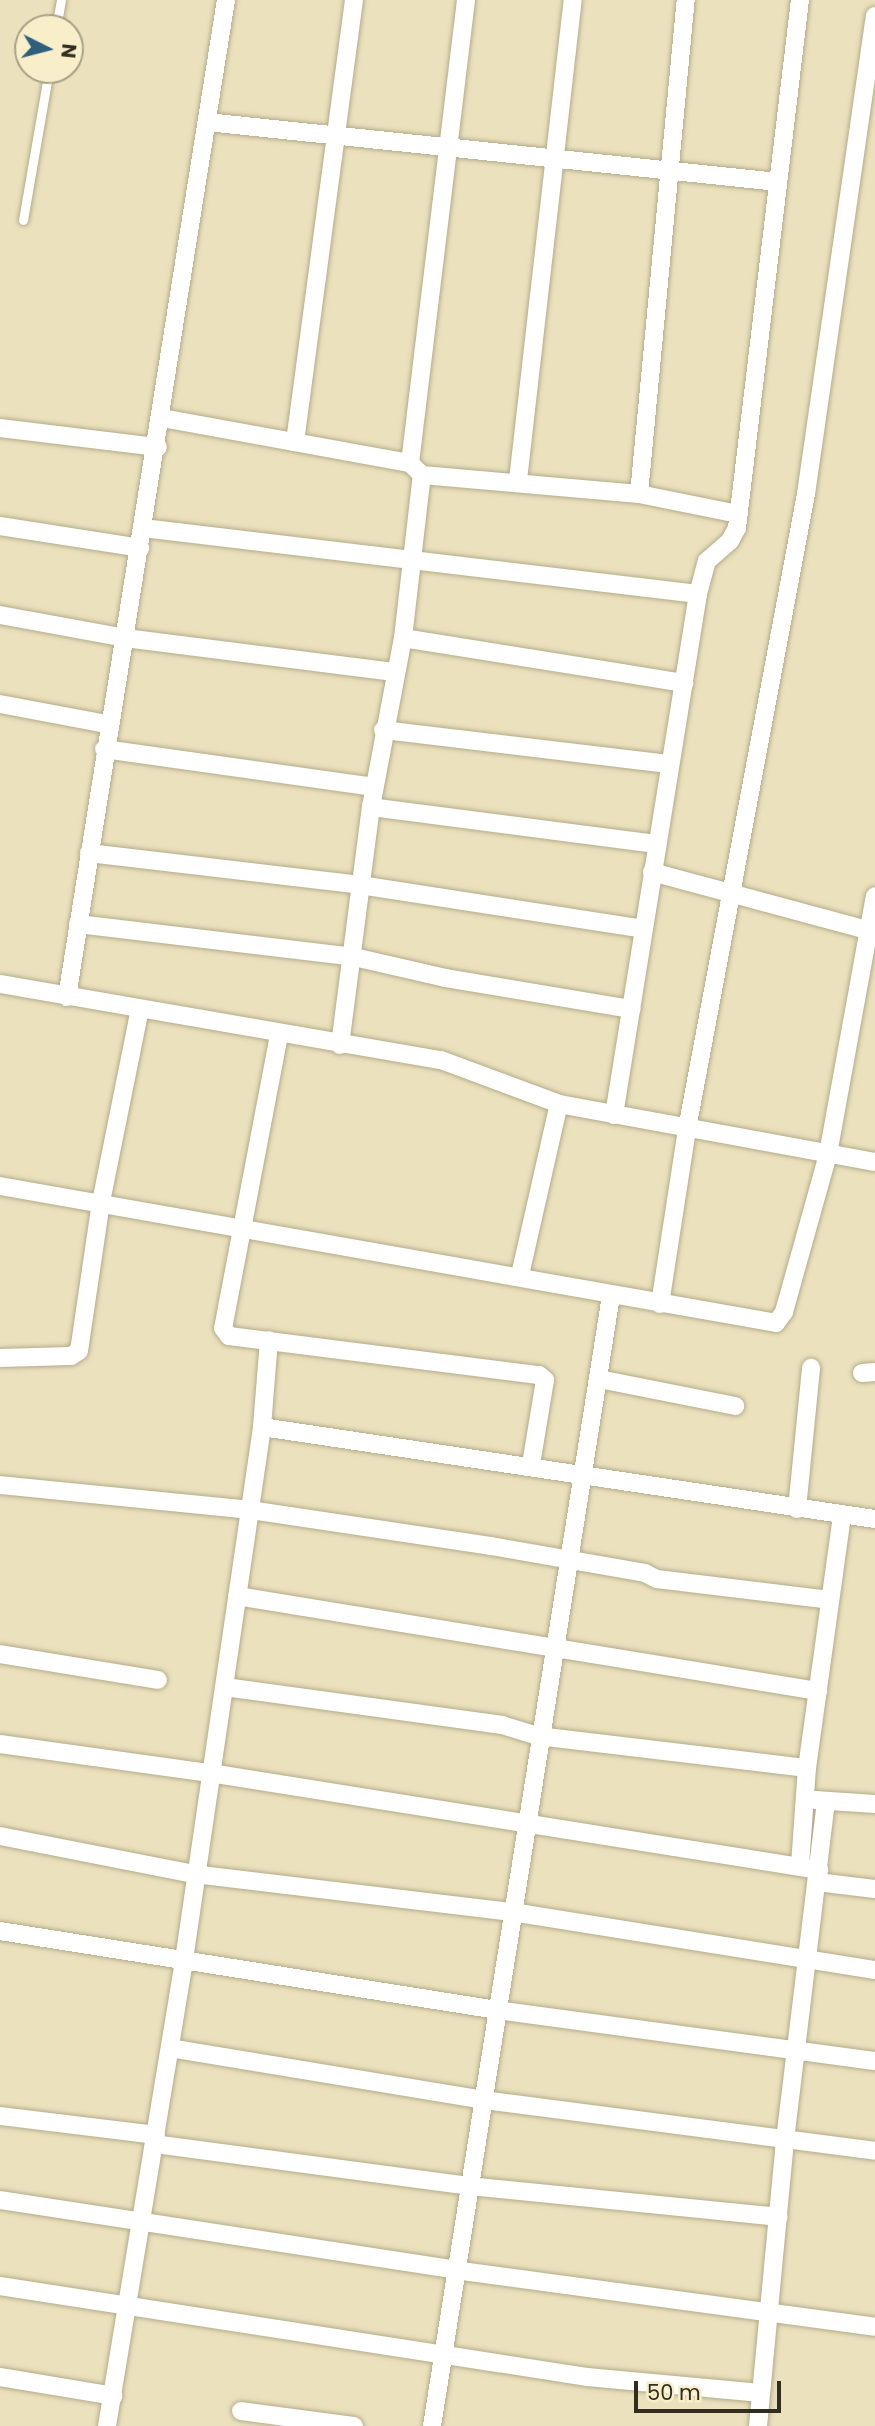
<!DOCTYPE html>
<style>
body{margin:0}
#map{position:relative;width:875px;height:2426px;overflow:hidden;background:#ebe1bd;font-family:Poppins,sans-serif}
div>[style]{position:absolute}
.roads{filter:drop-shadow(0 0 2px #b4ab89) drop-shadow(0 0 2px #b4ab89)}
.service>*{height:9px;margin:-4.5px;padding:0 4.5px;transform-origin:4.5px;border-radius:4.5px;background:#fff}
.minor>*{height:18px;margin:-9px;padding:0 9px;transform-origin:9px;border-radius:9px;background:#fff}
span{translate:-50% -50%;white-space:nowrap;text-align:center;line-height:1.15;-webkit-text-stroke:5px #f8efca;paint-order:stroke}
.north{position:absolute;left:14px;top:14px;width:70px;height:70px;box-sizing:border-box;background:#f8efca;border:2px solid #a8a186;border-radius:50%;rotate:96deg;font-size:19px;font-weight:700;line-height:28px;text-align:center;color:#312d1f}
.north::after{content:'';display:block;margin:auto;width:24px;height:32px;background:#2e607d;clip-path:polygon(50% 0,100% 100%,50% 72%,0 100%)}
.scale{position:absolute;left:634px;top:2381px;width:147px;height:32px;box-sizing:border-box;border:4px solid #312d1f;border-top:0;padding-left:9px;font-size:21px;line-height:24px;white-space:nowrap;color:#312d1f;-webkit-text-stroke:5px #f8efca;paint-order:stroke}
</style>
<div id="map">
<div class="roads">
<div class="service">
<div style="left:56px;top:28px;width:28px;rotate:-80deg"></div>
<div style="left:23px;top:220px;width:152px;rotate:-80.2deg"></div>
</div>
<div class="minor">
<div style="left:207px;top:122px;width:574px;rotate:6deg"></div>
<div style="left:162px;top:418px;width:252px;rotate:10.3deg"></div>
<div style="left:410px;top:463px;width:17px;rotate:45deg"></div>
<div style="left:422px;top:475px;width:218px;rotate:5deg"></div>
<div style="left:639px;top:494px;width:101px;rotate:11.4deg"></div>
<div style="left:0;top:428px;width:159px;rotate:6.9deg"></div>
<div style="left:295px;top:442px;width:446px;rotate:-82.4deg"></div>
<div style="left:410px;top:463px;width:466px;rotate:-83.1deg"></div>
<div style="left:518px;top:480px;width:483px;rotate:-83.5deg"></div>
<div style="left:639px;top:494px;width:496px;rotate:-84.6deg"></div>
<div style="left:0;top:526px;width:142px;rotate:8.9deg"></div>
<div style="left:143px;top:528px;width:559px;rotate:6.78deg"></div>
<div style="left:0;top:615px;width:127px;rotate:10.4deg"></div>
<div style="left:125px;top:638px;width:273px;rotate:7.2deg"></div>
<div style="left:403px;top:638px;width:285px;rotate:9.1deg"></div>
<div style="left:0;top:704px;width:109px;rotate:10.6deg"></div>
<div style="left:383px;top:730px;width:289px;rotate:6.8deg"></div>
<div style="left:104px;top:749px;width:273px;rotate:8deg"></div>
<div style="left:371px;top:807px;width:288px;rotate:7.4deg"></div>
<div style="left:89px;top:853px;width:273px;rotate:6.7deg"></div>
<div style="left:360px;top:885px;width:287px;rotate:8.8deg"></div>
<div style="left:652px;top:872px;width:231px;rotate:15.1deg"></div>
<div style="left:78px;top:924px;width:278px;rotate:6.8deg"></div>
<div style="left:354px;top:957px;width:94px;rotate:12.9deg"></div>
<div style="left:446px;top:978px;width:188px;rotate:9.5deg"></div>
<div style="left:0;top:984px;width:448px;rotate:9.8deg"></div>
<div style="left:441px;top:1060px;width:126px;rotate:20.4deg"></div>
<div style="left:559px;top:1104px;width:321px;rotate:10.4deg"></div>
<div style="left:67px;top:997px;width:1010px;rotate:-80.94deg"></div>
<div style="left:279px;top:1035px;width:298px;rotate:100.8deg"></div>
<div style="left:223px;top:1328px;width:10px;rotate:53deg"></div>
<div style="left:229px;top:1336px;width:312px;rotate:7.2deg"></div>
<div style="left:539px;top:1375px;width:8px;rotate:40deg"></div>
<div style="left:545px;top:1380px;width:86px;rotate:99.4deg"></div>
<div style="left:340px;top:1045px;width:240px;rotate:-82.6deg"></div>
<div style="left:371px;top:807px;width:172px;rotate:-79.3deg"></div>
<div style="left:403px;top:638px;width:164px;rotate:-83.4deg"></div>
<div style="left:614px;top:1115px;width:528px;rotate:-80.84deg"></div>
<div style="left:698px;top:594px;width:34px;rotate:-75deg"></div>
<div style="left:707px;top:561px;width:30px;rotate:-41deg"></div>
<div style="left:730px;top:541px;width:15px;rotate:-62deg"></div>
<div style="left:737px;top:528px;width:532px;rotate:-83.2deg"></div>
<div style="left:0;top:1186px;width:788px;rotate:10.01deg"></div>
<div style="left:776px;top:1323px;width:14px;rotate:-54deg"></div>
<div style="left:784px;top:1312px;width:164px;rotate:-74.4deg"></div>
<div style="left:828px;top:1154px;width:262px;rotate:-79.7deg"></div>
<div style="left:520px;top:1275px;width:175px;rotate:-77.2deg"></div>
<div style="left:660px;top:1304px;width:177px;rotate:-81.2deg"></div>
<div style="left:687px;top:1129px;width:646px;rotate:-79.39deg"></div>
<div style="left:806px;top:494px;width:483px;rotate:-81.8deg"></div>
<div style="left:0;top:1358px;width:71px;rotate:-1.6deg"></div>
<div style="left:71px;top:1356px;width:9px;rotate:-32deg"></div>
<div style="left:79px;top:1351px;width:151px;rotate:-81.6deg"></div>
<div style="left:101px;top:1202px;width:197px;rotate:-78.6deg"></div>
<div style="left:862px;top:1373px;width:13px;rotate:-4deg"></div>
<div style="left:599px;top:1379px;width:139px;rotate:11.2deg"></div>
<div style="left:262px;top:1427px;width:620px;rotate:8.54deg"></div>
<div style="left:0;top:1485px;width:251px;rotate:5.7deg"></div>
<div style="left:250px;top:1510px;width:244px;rotate:8.5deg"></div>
<div style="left:491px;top:1546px;width:156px;rotate:9.9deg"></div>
<div style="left:645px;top:1573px;width:13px;rotate:27deg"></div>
<div style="left:657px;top:1579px;width:174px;rotate:6.9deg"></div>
<div style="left:797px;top:1509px;width:142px;rotate:-84.3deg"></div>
<div style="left:237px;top:1596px;width:589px;rotate:9.29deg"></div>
<div style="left:0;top:1654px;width:160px;rotate:9.3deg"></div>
<div style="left:225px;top:1687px;width:280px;rotate:7.8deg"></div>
<div style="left:502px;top:1725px;width:38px;rotate:17deg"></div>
<div style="left:538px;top:1736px;width:271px;rotate:6.8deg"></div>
<div style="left:0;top:1744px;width:212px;rotate:7.9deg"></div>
<div style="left:210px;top:1773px;width:617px;rotate:9.05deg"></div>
<div style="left:815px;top:1800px;width:60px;rotate:3.8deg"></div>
<div style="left:0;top:1836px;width:197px;rotate:11.1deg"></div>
<div style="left:193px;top:1874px;width:321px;rotate:6.8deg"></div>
<div style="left:512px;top:1912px;width:368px;rotate:9.1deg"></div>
<div style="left:800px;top:1865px;width:97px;rotate:-85.9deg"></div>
<div style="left:807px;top:1768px;width:254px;rotate:-82.1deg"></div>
<div style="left:817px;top:1882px;width:58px;rotate:6.9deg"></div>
<div style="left:0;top:1931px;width:503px;rotate:9.03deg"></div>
<div style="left:497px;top:2010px;width:381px;rotate:7.7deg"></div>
<div style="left:170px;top:2048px;width:318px;rotate:9.4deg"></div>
<div style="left:484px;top:2100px;width:394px;rotate:7.4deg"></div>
<div style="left:0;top:2116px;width:157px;rotate:6.9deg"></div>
<div style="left:155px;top:2144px;width:317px;rotate:7.6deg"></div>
<div style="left:469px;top:2186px;width:311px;rotate:5.7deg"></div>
<div style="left:0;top:2200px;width:460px;rotate:8.7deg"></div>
<div style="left:455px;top:2270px;width:424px;rotate:7.7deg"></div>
<div style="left:0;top:2286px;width:595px;rotate:8.8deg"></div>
<div style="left:588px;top:2377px;width:173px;rotate:5.3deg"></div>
<div style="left:0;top:2377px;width:115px;rotate:9.5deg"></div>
<div style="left:241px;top:2411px;width:114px;rotate:7.6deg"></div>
<div style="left:107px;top:2426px;width:472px;rotate:-80.6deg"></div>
<div style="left:184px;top:1960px;width:539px;rotate:-81.67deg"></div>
<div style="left:262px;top:1427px;width:87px;rotate:-85.4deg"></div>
<div style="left:432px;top:2426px;width:1144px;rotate:-81deg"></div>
<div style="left:758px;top:2426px;width:287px;rotate:-84.6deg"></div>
<div style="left:785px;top:2140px;width:341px;rotate:-83.1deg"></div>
</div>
</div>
<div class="north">N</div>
<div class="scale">50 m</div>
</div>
